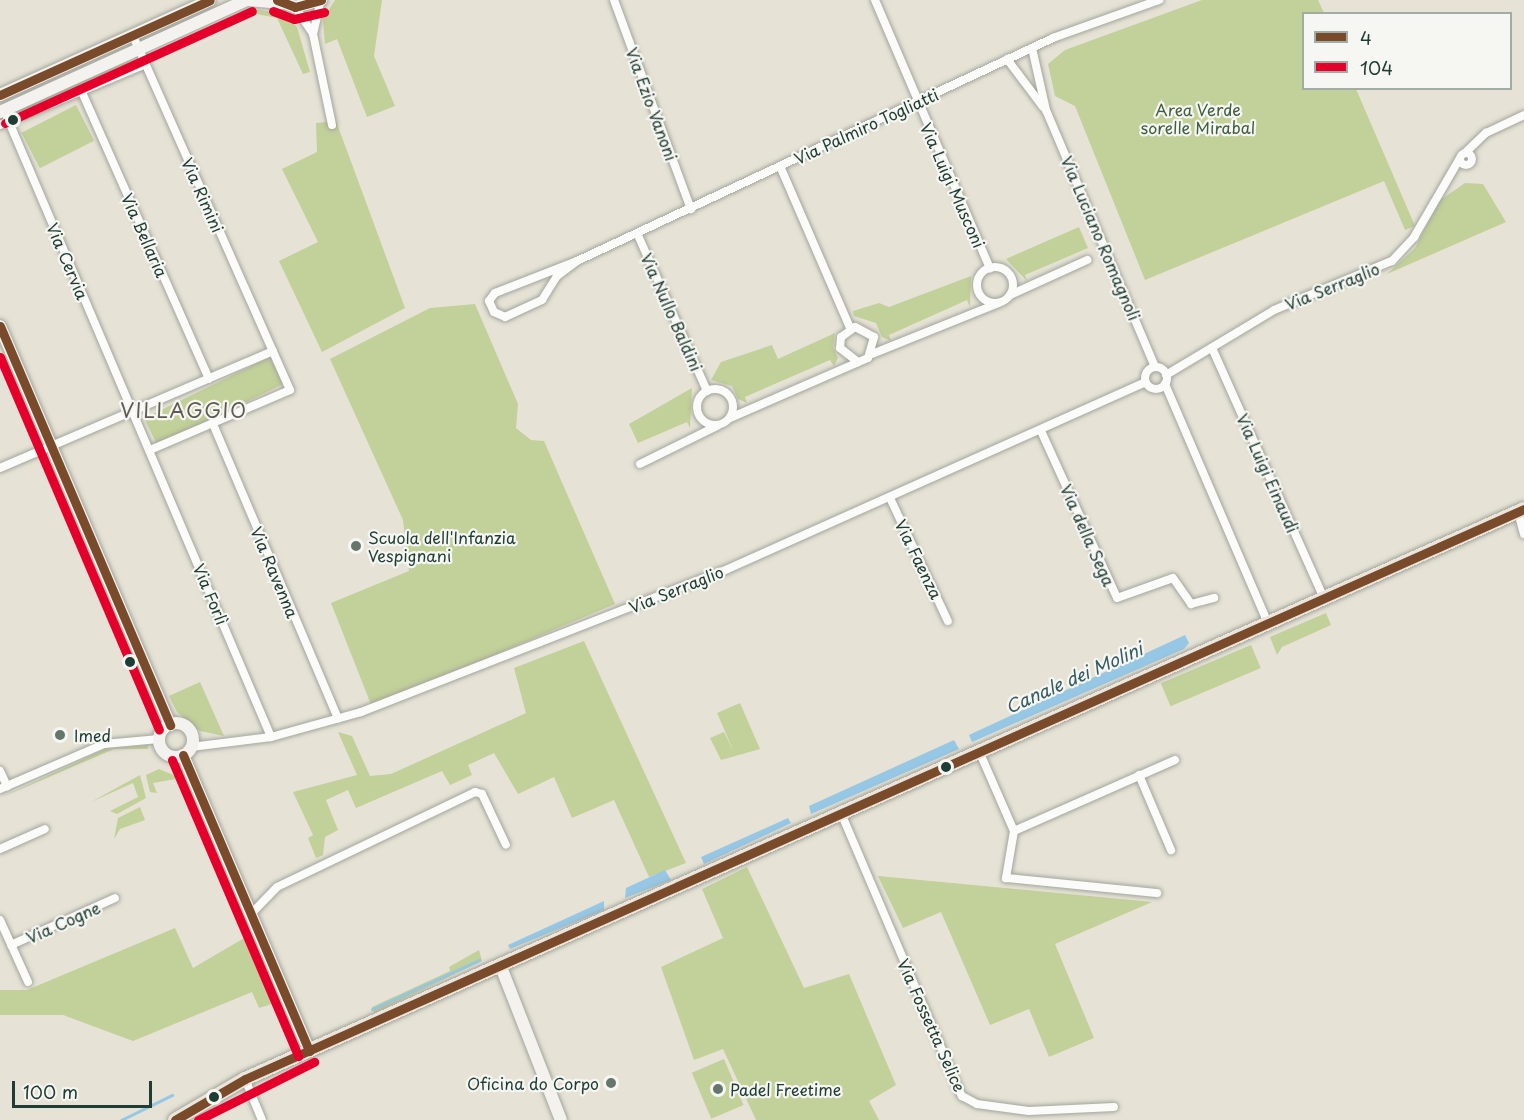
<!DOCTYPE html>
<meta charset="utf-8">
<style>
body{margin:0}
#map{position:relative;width:1524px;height:1120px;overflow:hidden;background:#e6e3d6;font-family:"Playpen Sans",sans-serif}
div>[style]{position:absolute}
.green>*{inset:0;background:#c2d099;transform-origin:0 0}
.water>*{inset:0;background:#96c7e5}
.stream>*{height:3px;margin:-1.5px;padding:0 1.5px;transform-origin:1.5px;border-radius:1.5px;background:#96c7e5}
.roads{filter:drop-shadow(0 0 2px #a3a59d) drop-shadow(0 0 2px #a3a59d)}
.street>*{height:8px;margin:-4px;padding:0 4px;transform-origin:4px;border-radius:4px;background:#fbfbf9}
.street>.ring{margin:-4px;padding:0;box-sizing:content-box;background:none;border:8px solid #fbfbf9;border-radius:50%}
.secondary>*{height:12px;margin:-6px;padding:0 6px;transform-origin:6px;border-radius:6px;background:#f4f2ee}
.secondary>.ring{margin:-6px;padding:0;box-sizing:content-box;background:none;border:12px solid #f4f2ee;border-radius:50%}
.primary>*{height:14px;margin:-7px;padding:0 7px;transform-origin:7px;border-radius:7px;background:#ece5dc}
.bus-1>*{height:9px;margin:-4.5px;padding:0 4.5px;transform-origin:4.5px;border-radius:4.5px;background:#7a4b2a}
.bus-2>*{height:9px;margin:-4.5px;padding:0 4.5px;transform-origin:4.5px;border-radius:4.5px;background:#e4002b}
.dots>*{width:16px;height:16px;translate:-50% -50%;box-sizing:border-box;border:3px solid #f6f6f2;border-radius:50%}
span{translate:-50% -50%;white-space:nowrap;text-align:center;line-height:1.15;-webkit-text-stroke:4.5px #f6f6f2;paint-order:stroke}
.street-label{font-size:16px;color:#1f3d34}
.park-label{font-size:16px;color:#405e41}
.poi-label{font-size:16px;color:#1f3d34}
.left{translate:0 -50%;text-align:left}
.right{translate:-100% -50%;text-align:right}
.water-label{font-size:18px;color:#345c62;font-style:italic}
.quarter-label{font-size:20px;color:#5e5b53;letter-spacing:1.5px}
.legend{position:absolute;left:1302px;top:12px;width:210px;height:78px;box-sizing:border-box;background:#f6f6f2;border:2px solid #a0aca6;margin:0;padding:8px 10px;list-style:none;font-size:18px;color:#1f3d34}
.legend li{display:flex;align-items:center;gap:12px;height:30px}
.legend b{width:30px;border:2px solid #a0aca6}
.scale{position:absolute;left:12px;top:1081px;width:140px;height:27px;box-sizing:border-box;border:3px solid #1f3d34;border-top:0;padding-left:8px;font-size:18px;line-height:21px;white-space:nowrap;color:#1f3d34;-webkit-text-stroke:4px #f6f6f2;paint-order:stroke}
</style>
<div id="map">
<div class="green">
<div style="clip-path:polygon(335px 0,382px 0,374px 56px,395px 106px,367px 117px,337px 39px,325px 44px,323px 19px)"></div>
<div style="clip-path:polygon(1202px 0,1318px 0,1324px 13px,1304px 14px,1304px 88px,1356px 89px,1415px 226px,1405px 230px,1384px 181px,1145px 280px,1075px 106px,1055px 96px,1048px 64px,1065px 50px)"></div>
<div style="clip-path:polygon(249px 8px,286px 15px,297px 27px,310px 72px,303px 74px,277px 18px,241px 11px)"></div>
<div style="left:135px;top:59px;width:5px;height:136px;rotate:68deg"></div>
<div style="left:76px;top:105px;width:40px;height:61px;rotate:63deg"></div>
<div style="clip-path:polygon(336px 121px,405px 308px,322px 352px,279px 261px,318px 242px,282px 169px,317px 152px,316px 123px)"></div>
<div style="clip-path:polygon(1465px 183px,1483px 184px,1506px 222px,1387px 274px,1415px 248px,1439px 201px)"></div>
<div style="clip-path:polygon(1079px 227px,1088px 248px,1025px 275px,1027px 281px,1006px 259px)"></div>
<div style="clip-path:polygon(971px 276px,970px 307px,967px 300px,889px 335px,891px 341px,882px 337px,876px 323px,854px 316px,853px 311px,879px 303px,889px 307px)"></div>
<div style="clip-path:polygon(475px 304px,518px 404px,516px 428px,531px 440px,544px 441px,615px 604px,372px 707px,331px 603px,409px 571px,403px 520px,330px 359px,430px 308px)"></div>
<div style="clip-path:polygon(835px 333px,833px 347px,838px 358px,834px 366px,830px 360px,745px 397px,747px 403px,738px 399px,732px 386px,711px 380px,721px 362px,772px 345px,778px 359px)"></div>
<div style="left:270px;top:357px;width:30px;height:140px;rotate:64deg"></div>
<div style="clip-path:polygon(692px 388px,690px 428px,687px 422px,638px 443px,629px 424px)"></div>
<div style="clip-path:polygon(1326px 613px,1331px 625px,1282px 647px,1277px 655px,1270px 637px)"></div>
<div style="clip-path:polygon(584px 641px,686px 863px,649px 877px,614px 800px,572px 818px,554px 777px,518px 794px,494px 753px,468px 765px,472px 775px,450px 785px,442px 771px,356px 808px,348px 790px,326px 800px,338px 830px,325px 837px,323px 855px,316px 858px,308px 838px,313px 835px,293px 792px,357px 775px,338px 732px,352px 736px,370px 776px,391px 774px,526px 713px,514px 668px)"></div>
<div style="left:1251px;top:645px;width:25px;height:98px;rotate:67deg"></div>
<div style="clip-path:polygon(200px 682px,224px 736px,200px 731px,177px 712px,169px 696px)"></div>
<div style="clip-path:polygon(740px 703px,760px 749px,721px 760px,710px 738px,724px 732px,734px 752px,717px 713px)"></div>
<div style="clip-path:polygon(148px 745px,148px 749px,114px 749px,0 798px,105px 749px)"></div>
<div style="clip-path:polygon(159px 769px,180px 778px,221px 869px,217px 870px,176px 779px,153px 783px,157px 793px,150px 792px,146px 775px)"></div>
<div style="clip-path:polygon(140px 775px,146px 798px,117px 814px,110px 811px,138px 797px,133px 783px,91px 802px)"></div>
<div style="clip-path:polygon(140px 807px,145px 820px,120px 829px,114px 839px,118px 818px)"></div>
<div style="clip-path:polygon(747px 867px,804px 988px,849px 974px,896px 1085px,869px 1101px,879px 1120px,756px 1120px,723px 1049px,694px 1060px,661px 967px,723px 938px,702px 889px)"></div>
<div style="clip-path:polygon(878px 876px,1152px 902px,1055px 944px,1094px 1038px,1049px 1057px,1029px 1009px,990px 1025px,941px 912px,903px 928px)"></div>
<div style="clip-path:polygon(175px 928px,193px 968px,246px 937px,257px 952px,277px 1009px,275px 1003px,259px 1008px,252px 992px,133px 1041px,63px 1015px,0 1015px,0 990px,27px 990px)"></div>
<div style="clip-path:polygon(479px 950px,482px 961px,374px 1013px,372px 1007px,450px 971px,449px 967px)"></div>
<div style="left:724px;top:1059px;width:50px;height:35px;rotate:67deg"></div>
</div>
<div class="water">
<div style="clip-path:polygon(1185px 635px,1189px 643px,1184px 649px,972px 742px,969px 735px)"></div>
<div style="clip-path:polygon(954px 740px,959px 749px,811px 814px,809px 806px)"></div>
<div style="clip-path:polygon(788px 818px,791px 823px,704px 864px,701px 857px)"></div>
<div style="clip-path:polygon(665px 870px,671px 880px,625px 898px,626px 888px)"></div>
<div style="clip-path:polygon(604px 901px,604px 910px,510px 949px,508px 945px)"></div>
</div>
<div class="stream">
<div style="left:372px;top:1009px;width:118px;rotate:-24.6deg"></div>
<div style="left:121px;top:1120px;width:57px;rotate:-26.1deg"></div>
</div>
<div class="roads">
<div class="street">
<div style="left:614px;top:0;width:223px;rotate:69.8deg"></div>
<div style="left:875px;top:0;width:292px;rotate:66.8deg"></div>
<div style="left:295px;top:7px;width:32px;rotate:56deg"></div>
<div style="left:313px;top:34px;width:93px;rotate:78.2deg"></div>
<div style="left:313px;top:34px;width:35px;rotate:-77deg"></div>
<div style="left:134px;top:38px;width:385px;rotate:66.1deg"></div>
<div style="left:290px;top:390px;width:152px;rotate:156.8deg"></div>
<div style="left:1032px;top:48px;width:64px;rotate:77.3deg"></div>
<div style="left:1046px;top:110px;width:279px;rotate:67deg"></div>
<div style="left:1007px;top:59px;width:60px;rotate:53.1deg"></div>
<div style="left:81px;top:90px;width:316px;rotate:66.1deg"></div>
<div style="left:4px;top:110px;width:681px;rotate:66.93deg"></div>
<div style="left:0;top:125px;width:158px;rotate:-22.7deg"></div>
<div class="ring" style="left:1460px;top:153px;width:4px;height:4px"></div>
<div style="left:1465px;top:153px;width:29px;rotate:-44deg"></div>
<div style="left:1486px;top:133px;width:42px;rotate:-25.3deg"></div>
<div style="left:780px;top:166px;width:176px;rotate:66.6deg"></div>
<div style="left:637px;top:233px;width:173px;rotate:66.1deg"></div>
<div style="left:577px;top:261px;width:88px;rotate:158.7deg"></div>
<div style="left:495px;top:293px;width:10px;rotate:127deg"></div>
<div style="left:489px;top:301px;width:12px;rotate:66deg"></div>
<div style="left:494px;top:312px;width:12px;rotate:24deg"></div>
<div style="left:505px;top:317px;width:41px;rotate:-24.7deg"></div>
<div style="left:542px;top:300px;width:28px;rotate:-58deg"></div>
<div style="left:557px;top:276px;width:25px;rotate:-37deg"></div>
<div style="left:577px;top:261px;width:526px;rotate:-25.1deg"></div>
<div style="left:1053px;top:38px;width:113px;rotate:-19.7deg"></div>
<div class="ring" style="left:977px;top:267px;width:28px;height:28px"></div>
<div style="left:1010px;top:295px;width:85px;rotate:-24.4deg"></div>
<div style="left:1212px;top:348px;width:274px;rotate:65.9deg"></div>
<div style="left:872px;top:354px;width:137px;rotate:-21.9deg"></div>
<div class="ring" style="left:1145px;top:367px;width:14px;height:14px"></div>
<div style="left:1166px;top:375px;width:126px;rotate:-31deg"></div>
<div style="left:1274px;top:310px;width:128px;rotate:-22.6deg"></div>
<div style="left:1392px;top:261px;width:33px;rotate:-47deg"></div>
<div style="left:1414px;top:237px;width:91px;rotate:-59.8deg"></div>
<div style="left:1165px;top:384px;width:260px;rotate:66.7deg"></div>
<div class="ring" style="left:697px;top:389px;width:28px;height:28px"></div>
<div style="left:730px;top:418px;width:150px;rotate:-23.5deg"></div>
<div style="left:868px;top:358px;width:22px;rotate:-74deg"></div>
<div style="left:874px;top:337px;width:21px;rotate:-152deg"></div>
<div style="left:855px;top:327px;width:17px;rotate:144deg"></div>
<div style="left:841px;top:337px;width:11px;rotate:95deg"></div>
<div style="left:840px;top:348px;width:23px;rotate:38deg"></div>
<div style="left:213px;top:424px;width:320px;rotate:67deg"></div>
<div style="left:1041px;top:431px;width:183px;rotate:65.5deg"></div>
<div style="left:1117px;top:598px;width:59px;rotate:-19.7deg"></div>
<div style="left:1173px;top:578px;width:32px;rotate:55deg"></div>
<div style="left:1191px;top:604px;width:24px;rotate:-15deg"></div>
<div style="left:640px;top:464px;width:86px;rotate:-26.3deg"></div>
<div style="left:0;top:468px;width:297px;rotate:-23.2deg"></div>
<div style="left:890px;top:498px;width:136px;rotate:64.8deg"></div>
<div style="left:1518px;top:512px;width:23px;rotate:75deg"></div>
<div style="left:191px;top:747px;width:81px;rotate:-7.1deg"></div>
<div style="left:271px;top:737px;width:93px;rotate:-15.5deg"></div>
<div style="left:361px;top:712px;width:386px;rotate:-21.3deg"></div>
<div style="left:721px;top:572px;width:465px;rotate:-24.1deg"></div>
<div style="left:979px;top:751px;width:87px;rotate:66.4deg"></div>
<div style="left:1014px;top:831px;width:48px;rotate:99.7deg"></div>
<div style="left:1006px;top:878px;width:152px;rotate:5.7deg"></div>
<div style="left:0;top:771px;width:17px;rotate:65deg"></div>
<div style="left:1139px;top:775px;width:82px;rotate:66.9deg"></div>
<div style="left:0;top:789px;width:113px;rotate:-23.4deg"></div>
<div style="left:104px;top:744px;width:55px;rotate:-5.2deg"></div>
<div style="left:841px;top:813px;width:308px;rotate:66.9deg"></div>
<div style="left:962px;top:1096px;width:17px;rotate:28deg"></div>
<div style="left:977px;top:1104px;width:52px;rotate:7.7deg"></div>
<div style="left:1029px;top:1111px;width:85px;rotate:-2.7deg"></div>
<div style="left:1014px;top:831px;width:176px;rotate:-23.8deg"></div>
<div style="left:0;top:849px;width:49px;rotate:-24deg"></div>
<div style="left:251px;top:914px;width:37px;rotate:-46deg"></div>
<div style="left:277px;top:887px;width:220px;rotate:-25.6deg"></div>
<div style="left:475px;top:792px;width:7px;rotate:16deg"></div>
<div style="left:482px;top:794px;width:56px;rotate:64.8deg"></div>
<div style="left:0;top:920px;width:68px;rotate:65.7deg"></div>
<div style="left:11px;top:945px;width:114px;rotate:-24.3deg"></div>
<div style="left:245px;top:1079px;width:44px;rotate:67.5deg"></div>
</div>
<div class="secondary">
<div style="left:248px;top:0;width:34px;rotate:5deg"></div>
<div style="left:277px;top:0;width:19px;rotate:21deg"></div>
<div style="left:295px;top:7px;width:27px;rotate:-15deg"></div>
<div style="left:0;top:95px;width:230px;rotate:-24.3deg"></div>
<div style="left:0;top:112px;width:271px;rotate:-24.4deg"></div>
<div style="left:0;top:326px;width:434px;rotate:66.9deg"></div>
<div class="ring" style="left:159px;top:723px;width:22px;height:22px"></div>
<div style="left:183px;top:755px;width:322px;rotate:66.9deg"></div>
<div style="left:501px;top:967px;width:164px;rotate:68.6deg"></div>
</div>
<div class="primary">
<div style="left:175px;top:1120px;width:81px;rotate:-30.4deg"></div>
<div style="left:245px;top:1079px;width:1400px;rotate:-24.02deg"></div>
</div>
</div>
<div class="bus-1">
<div style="left:277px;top:0;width:19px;rotate:21deg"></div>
<div style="left:295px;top:7px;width:27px;rotate:-15deg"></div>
<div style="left:0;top:95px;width:230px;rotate:-24.3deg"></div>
<div style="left:0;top:326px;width:434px;rotate:66.9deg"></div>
<div style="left:183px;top:755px;width:322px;rotate:66.9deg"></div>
<div style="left:175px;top:1120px;width:81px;rotate:-30.4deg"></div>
<div style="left:245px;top:1079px;width:1400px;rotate:-24.02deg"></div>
</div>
<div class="bus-2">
<div style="left:273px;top:11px;width:22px;rotate:21deg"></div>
<div style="left:294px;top:19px;width:31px;rotate:-13deg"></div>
<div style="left:5px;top:123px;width:271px;rotate:-24.4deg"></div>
<div style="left:0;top:357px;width:405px;rotate:66.9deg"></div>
<div style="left:172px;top:760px;width:322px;rotate:66.9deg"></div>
<div style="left:198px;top:1120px;width:130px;rotate:-26.6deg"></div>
</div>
<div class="dots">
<div style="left:13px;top:120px;background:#1f3d34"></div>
<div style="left:356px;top:546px;background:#65776d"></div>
<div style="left:130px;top:662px;background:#1f3d34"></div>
<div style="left:60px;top:735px;background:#65776d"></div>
<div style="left:946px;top:767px;background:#1f3d34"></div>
<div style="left:611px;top:1083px;background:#65776d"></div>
<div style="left:718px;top:1089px;background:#65776d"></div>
<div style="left:214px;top:1097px;background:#1f3d34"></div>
</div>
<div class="street-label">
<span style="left:652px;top:104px;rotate:70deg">Via Ezio Vanoni</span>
<span style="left:866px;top:126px;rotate:-25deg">Via Palmiro Togliatti</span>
<span style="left:953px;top:185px;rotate:66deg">Via Luigi Musconi</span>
<span style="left:203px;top:195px;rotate:66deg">Via Rimini</span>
<span style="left:145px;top:235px;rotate:66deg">Via Bellaria</span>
<span style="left:1101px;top:238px;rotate:67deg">Via Luciano Romagnoli</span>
<span style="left:68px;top:261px;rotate:67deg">Via Cervia</span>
<span style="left:1332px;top:286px;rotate:-22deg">Via Serraglio</span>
<span style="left:672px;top:312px;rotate:66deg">Via Nullo Baldini</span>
<span style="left:1268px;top:473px;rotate:66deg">Via Luigi Einaudi</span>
<span style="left:1088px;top:535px;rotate:66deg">Via della Sega</span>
<span style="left:919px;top:559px;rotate:64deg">Via Faenza</span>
<span style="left:275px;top:572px;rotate:67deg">Via Ravenna</span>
<span style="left:676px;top:589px;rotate:-22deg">Via Serraglio</span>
<span style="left:211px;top:594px;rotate:67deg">Via Forlì</span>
<span style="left:63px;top:922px;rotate:-24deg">Via Cogne</span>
<span style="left:932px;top:1025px;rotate:66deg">Via Fossetta Selice</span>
</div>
<div class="park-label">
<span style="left:1198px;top:118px">Area Verde<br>sorelle Mirabal</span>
</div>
<div class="poi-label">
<span class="left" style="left:368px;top:546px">Scuola dell'Infanzia<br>Vespignani</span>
<span class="left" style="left:74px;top:735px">Imed</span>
<span class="right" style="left:599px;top:1083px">Oficina do Corpo</span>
<span class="left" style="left:730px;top:1089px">Padel Freetime</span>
</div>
<div class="water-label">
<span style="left:1074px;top:678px;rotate:-24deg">Canale dei Molini</span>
</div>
<div class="quarter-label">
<span style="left:184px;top:410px">VILLAGGIO</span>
</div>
<ul class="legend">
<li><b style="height:8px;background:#7a4b2a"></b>4</li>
<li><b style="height:8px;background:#e4002b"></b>104</li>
</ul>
<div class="scale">100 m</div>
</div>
